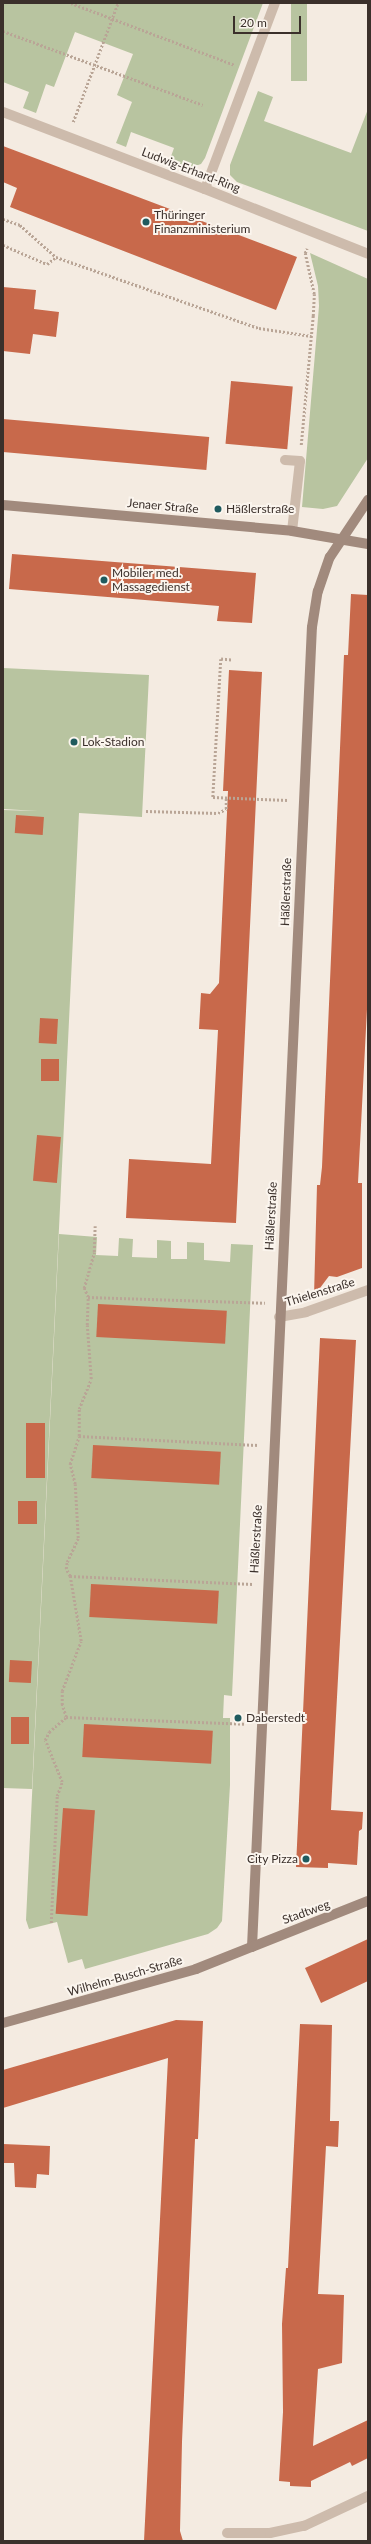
<!DOCTYPE html>
<meta charset="utf-8">
<style>
body{margin:0}
#map{position:relative;width:371px;height:2544px;overflow:hidden;background:#f4ebe1;font-family:Lato,sans-serif}
div>[style]{position:absolute}
.green>*{inset:0;background:#b8c4a0;transform-origin:0 0}
.building>*{inset:0;background:#c8694b;transform-origin:0 0}
.path>*{height:2.5px;margin-top:-1.25px;transform-origin:0;background:repeating-linear-gradient(90deg,#b9a596 0 2px,transparent 0 4px)}
.lane>*{height:10px;margin:-5px;padding:0 5px;transform-origin:5px;border-radius:5px;background:#cdbbac}
.street>*{height:10px;margin:-5px;padding:0 5px;transform-origin:5px;border-radius:5px;background:#cdbbac}
.secondary>*{height:10px;margin:-5px;padding:0 5px;transform-origin:5px;border-radius:5px;background:#a18a7d}
.dots>*{width:11px;height:11px;translate:-50% -50%;box-sizing:border-box;border:2px solid #fbf5ee;border-radius:50%}
span{translate:-50% -50%;white-space:nowrap;text-align:center;line-height:1.15;-webkit-text-stroke:4px #fbf5ee;paint-order:stroke}
.street-label{font-size:12px;color:#3b302b}
.poi-label{font-size:12px;color:#3b302b}
.left{translate:0 -50%;text-align:left}
.right{translate:-100% -50%;text-align:right}
.frame{position:absolute;inset:0;border:4px solid #3b302b;pointer-events:none}
.scale{position:absolute;left:233px;top:16px;width:68px;height:18px;box-sizing:border-box;border:2px solid #3b302b;border-top:0;padding-left:5px;font-size:12px;line-height:14px;white-space:nowrap;color:#3b302b;-webkit-text-stroke:3px #fbf5ee;paint-order:stroke}
</style>
<div id="map">
<div class="green">
<div style="clip-path:polygon(3px 3px,263px 3px,205px 158px,201px 164px,186px 169px,169px 162px,174px 148px,131px 132px,126px 147px,116px 143px,132px 102px,117px 95px,133px 54px,75px 32px,54px 87px,46px 84px,36px 113px,23px 108px,29px 92px,3px 82px)"></div>
<div style="left:291px;top:3px;width:16px;height:78px"></div>
<div style="clip-path:polygon(258px 91px,273px 97px,264px 121px,351px 153px,368px 109px,368px 231px,237px 182px,230px 175px,230px 165px)"></div>
<div style="clip-path:polygon(310px 253px,368px 279px,368px 458px,337px 506px,323px 509px,302px 507px,319px 306px,318px 286px)"></div>
<div style="clip-path:polygon(3px 668px,149px 675px,142px 817px,79px 813px,32px 1789px,3px 1788px,3px 810px,38px 811px,3px 809px)"></div>
<div style="clip-path:polygon(59px 1234px,97px 1237px,96px 1255px,118px 1256px,119px 1238px,133px 1239px,132px 1257px,157px 1258px,157px 1240px,171px 1241px,171px 1259px,187px 1259px,187px 1242px,204px 1243px,204px 1260px,230px 1262px,231px 1244px,253px 1245px,232px 1696px,224px 1695px,223px 1718px,230px 1718px,230px 1785px,222px 1921px,217px 1928px,208px 1934px,85px 1969px,82px 1959px,68px 1963px,57px 1922px,29px 1929px,26px 1920px)"></div>
</div>
<div class="building">
<div style="clip-path:polygon(3px 146px,297px 257px,276px 310px,10px 207px,17px 188px,3px 182px)"></div>
<div style="clip-path:polygon(3px 287px,36px 290px,34px 309px,59px 312px,56px 337px,33px 334px,30px 354px,3px 351px)"></div>
<div style="left:231px;top:381px;width:62px;height:63px;rotate:5deg"></div>
<div style="left:3px;top:419px;width:207px;height:33px;rotate:5deg"></div>
<div style="clip-path:polygon(12px 554px,256px 573px,252px 623px,217px 621px,219px 606px,9px 589px)"></div>
<div style="clip-path:polygon(351px 594px,368px 595px,368px 990px,358px 1183px,362px 1183px,362px 1268px,337px 1277px,329px 1276px,314px 1296px,317px 1185px,320px 1185px,322px 1167px,344px 655px,348px 655px)"></div>
<div style="clip-path:polygon(229px 670px,262px 672px,236px 1223px,126px 1218px,129px 1159px,211px 1164px,218px 1030px,199px 1029px,201px 993px,210px 994px,219px 983px,228px 791px,223px 791px)"></div>
<div style="left:16px;top:815px;width:28px;height:18px;rotate:4deg"></div>
<div style="left:40px;top:1018px;width:18px;height:25px;rotate:3deg"></div>
<div style="left:41px;top:1059px;width:18px;height:22px"></div>
<div style="left:37px;top:1135px;width:24px;height:46px;rotate:5deg"></div>
<div style="left:98px;top:1304px;width:129px;height:33px;rotate:3deg"></div>
<div style="clip-path:polygon(320px 1338px,356px 1340px,331px 1810px,363px 1812px,362px 1829px,359px 1831px,357px 1865px,328px 1863px,328px 1868px,296px 1867px)"></div>
<div style="left:26px;top:1423px;width:19px;height:55px"></div>
<div style="left:93px;top:1445px;width:128px;height:33px;rotate:3deg"></div>
<div style="left:18px;top:1501px;width:19px;height:23px"></div>
<div style="left:91px;top:1584px;width:128px;height:33px;rotate:3deg"></div>
<div style="left:10px;top:1660px;width:22px;height:22px;rotate:3deg"></div>
<div style="left:11px;top:1717px;width:18px;height:27px"></div>
<div style="left:84px;top:1724px;width:129px;height:33px;rotate:3deg"></div>
<div style="left:63px;top:1808px;width:32px;height:106px;rotate:4deg"></div>
<div style="clip-path:polygon(368px 1939px,368px 1981px,321px 2003px,305px 1968px)"></div>
<div style="clip-path:polygon(176px 2020px,203px 2021px,198px 2139px,195px 2139px,182px 2442px,180px 2531px,183px 2541px,144px 2541px,168px 2058px,3px 2108px,3px 2070px)"></div>
<div style="clip-path:polygon(300px 2024px,332px 2025px,330px 2121px,339px 2121px,338px 2147px,326px 2146px,318px 2294px,344px 2295px,342px 2363px,318px 2369px,313px 2446px,368px 2420px,368px 2458px,352px 2466px,350px 2462px,311px 2481px,311px 2487px,290px 2486px,290px 2482px,279px 2481px,283px 2412px,282px 2324px,286px 2268px,288px 2268px)"></div>
<div style="clip-path:polygon(3px 2144px,50px 2146px,49px 2175px,37px 2174px,36px 2188px,15px 2187px,14px 2163px,3px 2163px)"></div>
</div>
<div class="path">
<div style="left:71px;top:3px;width:175px;rotate:20.7deg"></div>
<div style="left:3px;top:31px;width:213px;rotate:20.3deg"></div>
<div style="left:73px;top:122px;width:127px;rotate:-69.3deg"></div>
<div style="left:3px;top:219px;width:18px;rotate:19deg"></div>
<div style="left:20px;top:225px;width:48px;rotate:41.6deg"></div>
<div style="left:56px;top:257px;width:215px;rotate:19.3deg"></div>
<div style="left:259px;top:328px;width:53px;rotate:8.7deg"></div>
<div style="left:3px;top:245px;width:48px;rotate:23.4deg"></div>
<div style="left:47px;top:264px;width:11px;rotate:-38deg"></div>
<div style="left:301px;top:445px;width:130px;rotate:-84.7deg"></div>
<div style="left:313px;top:316px;width:22px;rotate:-87deg"></div>
<div style="left:314px;top:294px;width:42px;rotate:-102.4deg"></div>
<div style="left:305px;top:253px;width:5px;rotate:-68deg"></div>
<div style="left:231px;top:660px;width:10px;rotate:-174deg"></div>
<div style="left:221px;top:659px;width:138px;rotate:93.3deg"></div>
<div style="left:213px;top:797px;width:75px;rotate:2.3deg"></div>
<div style="left:146px;top:811px;width:72px;rotate:1.6deg"></div>
<div style="left:218px;top:813px;width:9px;rotate:-27deg"></div>
<div style="left:226px;top:809px;width:11px;rotate:-90deg"></div>
<div style="left:88px;top:1297px;width:177px;rotate:1.9deg"></div>
<div style="left:79px;top:1436px;width:180px;rotate:2.9deg"></div>
<div style="left:70px;top:1576px;width:183px;rotate:2.5deg"></div>
<div style="left:66px;top:1717px;width:179px;rotate:2.2deg"></div>
<div style="left:51px;top:1923px;width:127px;rotate:-87.3deg"></div>
<div style="left:57px;top:1796px;width:15px;rotate:-70deg"></div>
<div style="left:62px;top:1782px;width:45px;rotate:-112deg"></div>
<div style="left:45px;top:1740px;width:9px;rotate:-63deg"></div>
<div style="left:49px;top:1732px;width:23px;rotate:-41deg"></div>
<div style="left:66px;top:1717px;width:13px;rotate:-108deg"></div>
<div style="left:62px;top:1705px;width:14px;rotate:-90deg"></div>
<div style="left:62px;top:1691px;width:53px;rotate:-69.2deg"></div>
<div style="left:81px;top:1641px;width:66px;rotate:-99.6deg"></div>
<div style="left:70px;top:1576px;width:8px;rotate:-120deg"></div>
<div style="left:66px;top:1569px;width:7px;rotate:-82deg"></div>
<div style="left:67px;top:1562px;width:26px;rotate:-65deg"></div>
<div style="left:78px;top:1538px;width:54px;rotate:-93.2deg"></div>
<div style="left:75px;top:1484px;width:21px;rotate:-104deg"></div>
<div style="left:70px;top:1464px;width:29px;rotate:-72deg"></div>
<div style="left:79px;top:1436px;width:27px;rotate:-90deg"></div>
<div style="left:79px;top:1409px;width:32px;rotate:-68deg"></div>
<div style="left:91px;top:1379px;width:54px;rotate:-94.2deg"></div>
<div style="left:87px;top:1325px;width:28px;rotate:-88deg"></div>
<div style="left:88px;top:1297px;width:10px;rotate:-114deg"></div>
<div style="left:84px;top:1288px;width:37px;rotate:-74deg"></div>
<div style="left:94px;top:1252px;width:26px;rotate:-88deg"></div>
</div>
<div class="lane">
<div style="left:3px;top:112px;width:216px;rotate:20.9deg"></div>
<div style="left:205px;top:189px;width:175px;rotate:21.7deg"></div>
<div style="left:205px;top:189px;width:199px;rotate:-69.4deg"></div>
<div style="left:285px;top:460px;width:15px;rotate:4deg"></div>
<div style="left:300px;top:461px;width:70px;rotate:96.5deg"></div>
</div>
<div class="street">
<div style="left:279px;top:1317px;width:27px;rotate:-10deg"></div>
<div style="left:306px;top:1312px;width:66px;rotate:-19.5deg"></div>
<div style="left:227px;top:2533px;width:43px"></div>
<div style="left:270px;top:2533px;width:35px;rotate:-12deg"></div>
<div style="left:304px;top:2526px;width:71px;rotate:-25.1deg"></div>
</div>
<div class="secondary">
<div style="left:3px;top:505px;width:290px;rotate:5.1deg"></div>
<div style="left:292px;top:531px;width:77px;rotate:9.7deg"></div>
<div style="left:252px;top:1947px;width:1321px;rotate:-87.4deg"></div>
<div style="left:312px;top:627px;width:36px;rotate:-81deg"></div>
<div style="left:318px;top:591px;width:36px;rotate:-71deg"></div>
<div style="left:330px;top:557px;width:69px;rotate:-56.3deg"></div>
<div style="left:3px;top:2023px;width:200px;rotate:-15.6deg"></div>
<div style="left:196px;top:1969px;width:185px;rotate:-21.6deg"></div>
</div>
<div class="dots">
<div style="left:146px;top:222px;background:#1f5a5e"></div>
<div style="left:218px;top:509px;background:#1f5a5e"></div>
<div style="left:104px;top:580px;background:#1f5a5e"></div>
<div style="left:74px;top:742px;background:#1f5a5e"></div>
<div style="left:238px;top:1718px;background:#1f5a5e"></div>
<div style="left:306px;top:1859px;background:#1f5a5e"></div>
</div>
<div class="street-label">
<span style="left:191px;top:170px;rotate:21deg">Ludwig-Erhard-Ring</span>
<span style="left:163px;top:506px;rotate:5deg">Jenaer Straße</span>
<span style="left:286px;top:892px;rotate:-88deg">Häßlerstraße</span>
<span style="left:271px;top:1216px;rotate:-87deg">Häßlerstraße</span>
<span style="left:320px;top:1292px;rotate:-17deg">Thielenstraße</span>
<span style="left:256px;top:1539px;rotate:-87deg">Häßlerstraße</span>
<span style="left:306px;top:1912px;rotate:-20deg">Stadtweg</span>
<span style="left:125px;top:1976px;rotate:-16deg">Wilhelm-Busch-Straße</span>
</div>
<div class="poi-label">
<span class="left" style="left:154px;top:222px">Thüringer<br>Finanzministerium</span>
<span class="left" style="left:226px;top:509px">Häßlerstraße</span>
<span class="left" style="left:112px;top:580px">Mobiler med.<br>Massagedienst</span>
<span class="left" style="left:82px;top:742px">Lok-Stadion</span>
<span class="left" style="left:246px;top:1718px">Daberstedt</span>
<span class="right" style="left:298px;top:1859px">City Pizza</span>
</div>
<div class="frame"></div>
<div class="scale">20 m</div>
</div>
